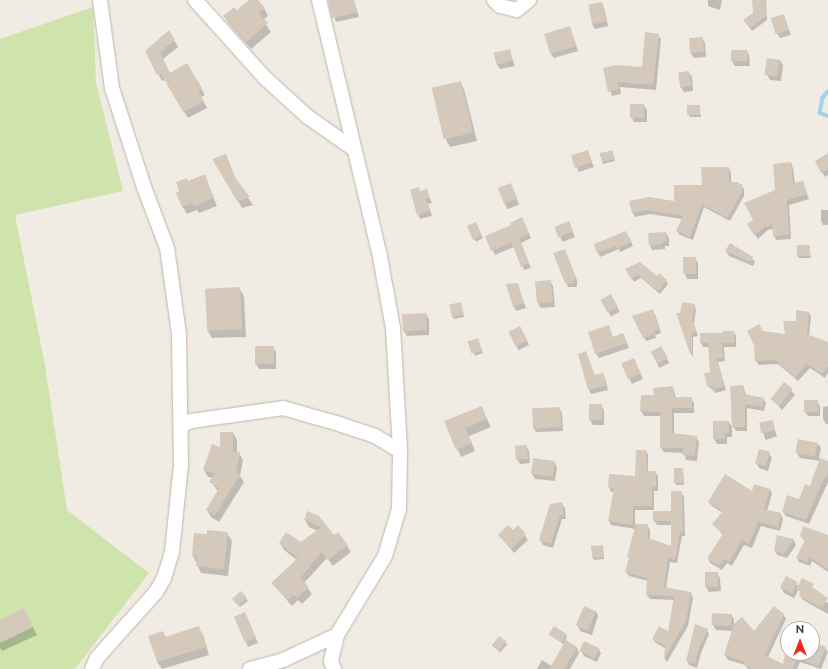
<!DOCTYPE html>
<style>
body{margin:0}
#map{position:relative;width:828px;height:669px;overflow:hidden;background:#f1ece3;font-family:Raleway,sans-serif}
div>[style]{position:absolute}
.green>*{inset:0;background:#cfe4ad}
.shadow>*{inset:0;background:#0003;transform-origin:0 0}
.stream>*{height:3.5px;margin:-1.75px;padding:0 1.75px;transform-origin:1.75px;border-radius:1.75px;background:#a1d3ec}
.building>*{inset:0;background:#d5c9bc;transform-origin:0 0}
.roads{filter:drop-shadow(0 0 1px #bfb5a9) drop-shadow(0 0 1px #bfb5a9)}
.minor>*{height:14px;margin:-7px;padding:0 7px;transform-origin:7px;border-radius:7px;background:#fff}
span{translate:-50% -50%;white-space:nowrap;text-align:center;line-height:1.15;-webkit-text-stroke:4px #fff;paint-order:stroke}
.north{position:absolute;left:780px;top:621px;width:40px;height:40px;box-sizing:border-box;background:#fff;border:1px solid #b3b1ae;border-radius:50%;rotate:0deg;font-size:11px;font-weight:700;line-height:16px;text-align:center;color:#423b34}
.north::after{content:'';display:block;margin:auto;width:14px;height:18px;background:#f12b1a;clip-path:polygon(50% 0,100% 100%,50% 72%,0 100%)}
</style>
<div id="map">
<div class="green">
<div style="clip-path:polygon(93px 7px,96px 82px,123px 191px,15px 215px,45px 365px,67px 510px,149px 573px,75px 669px,0 669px,0 39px)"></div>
</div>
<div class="shadow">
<div style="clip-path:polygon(250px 0,256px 0,264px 8px,268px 16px,263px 20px,271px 32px,251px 49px,229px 24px,224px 16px,237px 12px)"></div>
<div style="clip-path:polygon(329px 0,354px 0,359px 17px,336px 22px)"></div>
<div style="clip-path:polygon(708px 0,722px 0,720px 10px,708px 6px)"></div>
<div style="clip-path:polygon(753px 0,766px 0,767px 20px,752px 31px,747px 24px,754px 13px)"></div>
<div style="clip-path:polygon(602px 3px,604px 8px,608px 26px,595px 29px,592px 24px)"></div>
<div style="clip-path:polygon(783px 15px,791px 35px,780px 38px,777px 33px)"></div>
<div style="clip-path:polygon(570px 27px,578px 51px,554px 58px,551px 54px)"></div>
<div style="clip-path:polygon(169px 31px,178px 47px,163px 59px,170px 74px,187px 64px,205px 95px,201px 97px,207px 108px,188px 118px,165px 80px,162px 81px,151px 60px)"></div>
<div style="clip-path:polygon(658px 35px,661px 39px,656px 90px,620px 87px,621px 94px,612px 96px,604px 69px,643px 68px)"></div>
<div style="clip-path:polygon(702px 38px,705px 43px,706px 57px,694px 58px,691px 53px,690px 39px)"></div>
<div style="clip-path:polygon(509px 50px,515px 66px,500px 69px,497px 64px)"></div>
<div style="clip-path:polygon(732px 51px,747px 51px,749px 55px,750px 66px,735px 66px,732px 61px)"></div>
<div style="clip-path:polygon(768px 59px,780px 60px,783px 65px,781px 81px,770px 80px,767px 75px)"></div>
<div style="clip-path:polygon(689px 73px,692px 77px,693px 91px,684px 92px,681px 87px)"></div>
<div style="clip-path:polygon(460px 82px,464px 89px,477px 141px,450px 147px,446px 140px)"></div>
<div style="clip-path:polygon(644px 105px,647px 110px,647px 122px,634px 122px,632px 118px)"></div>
<div style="clip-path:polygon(699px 106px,701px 117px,690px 117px,688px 114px)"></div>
<div style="clip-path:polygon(587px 151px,594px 167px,579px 172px,577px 168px)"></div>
<div style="clip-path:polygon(612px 151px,615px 161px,603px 164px,600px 153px)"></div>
<div style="clip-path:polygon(226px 155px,237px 182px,253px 205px,242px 208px,214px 159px)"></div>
<div style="clip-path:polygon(828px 159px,828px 175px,825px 177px,816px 162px)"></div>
<div style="clip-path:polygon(791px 163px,793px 168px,795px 184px,803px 182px,809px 199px,789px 205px,791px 239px,776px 240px,774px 235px,774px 228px,770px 230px,769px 229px,758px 239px,751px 229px,754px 220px,776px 190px)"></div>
<div style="clip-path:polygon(729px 168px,731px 173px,731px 183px,741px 185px,744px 189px,744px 196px,730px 221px,704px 207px,693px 240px,680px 235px,677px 231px,682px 219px,650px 214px,635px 217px,633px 213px,630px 202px,675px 202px)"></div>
<div style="clip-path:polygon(204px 175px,217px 206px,199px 213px,197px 210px,187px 214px,182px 206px,188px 182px)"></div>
<div style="left:511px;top:184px;width:22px;height:13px;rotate:68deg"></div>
<div style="clip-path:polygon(426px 190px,432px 203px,428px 204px,432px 216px,420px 219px,418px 214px,420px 192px)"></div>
<div style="clip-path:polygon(821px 210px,828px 210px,828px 225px,823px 225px,821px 221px)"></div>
<div style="clip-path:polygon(524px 222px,531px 238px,521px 243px,531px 268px,524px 270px,514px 247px,495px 255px,486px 236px)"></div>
<div style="left:475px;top:223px;width:17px;height:8px;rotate:62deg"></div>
<div style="clip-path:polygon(571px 228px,575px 237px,563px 242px,560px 237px)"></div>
<div style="clip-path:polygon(666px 233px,669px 238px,669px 246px,665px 246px,665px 249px,652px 250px,650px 245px)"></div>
<div style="clip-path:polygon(628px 235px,633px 246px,620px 252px,619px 249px,600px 257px,595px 245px)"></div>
<div style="clip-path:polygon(809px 246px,811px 258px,799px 258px,798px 256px)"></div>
<div style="clip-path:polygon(726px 251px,752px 258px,755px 262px,753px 266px,729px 256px)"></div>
<div style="clip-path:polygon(566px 254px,577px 280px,577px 287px,568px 287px,566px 282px)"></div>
<div style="clip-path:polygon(684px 258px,695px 258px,698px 263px,698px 279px,687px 279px,685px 274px)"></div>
<div style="clip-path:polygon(627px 270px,666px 281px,668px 284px,660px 294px,641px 278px,634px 282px)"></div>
<div style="clip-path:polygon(550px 281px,553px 286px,555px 307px,541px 308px,538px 304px)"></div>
<div style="clip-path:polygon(517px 284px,526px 308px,516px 311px,514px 306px)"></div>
<div style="clip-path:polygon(239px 288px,244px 296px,246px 337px,212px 338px,208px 331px)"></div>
<div style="left:611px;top:296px;width:18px;height:10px;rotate:61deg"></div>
<div style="clip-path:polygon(694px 305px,696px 309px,694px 324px,698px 336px,693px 337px,693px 358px,677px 314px,681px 314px)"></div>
<div style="clip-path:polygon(461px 306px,464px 317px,454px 319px,453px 317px)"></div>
<div style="clip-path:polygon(809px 312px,811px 317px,809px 336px,828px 343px,828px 373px,825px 378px,810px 368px,798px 381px,778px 364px,759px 365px,756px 361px,763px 332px,786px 335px,797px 322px)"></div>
<div style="clip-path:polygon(426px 314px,429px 319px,429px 335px,407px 336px,404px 331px,403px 316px)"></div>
<div style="clip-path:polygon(655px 314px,661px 333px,655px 335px,656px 338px,646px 341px,633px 317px)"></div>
<div style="clip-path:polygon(608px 326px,613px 338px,623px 334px,629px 348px,599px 358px,596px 353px)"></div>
<div style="left:520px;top:327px;width:20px;height:12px;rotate:63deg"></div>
<div style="clip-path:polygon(733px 332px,736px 335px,736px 347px,724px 347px,725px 361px,718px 362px,726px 390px,716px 393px,708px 386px,711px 373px,709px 347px,703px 347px,701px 343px,701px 334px,724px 334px)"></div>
<div style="clip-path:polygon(478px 341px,483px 353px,475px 356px,474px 353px)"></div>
<div style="clip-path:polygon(256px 347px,273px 347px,276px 352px,276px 369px,259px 369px,256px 364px)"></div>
<div style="left:661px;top:347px;width:18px;height:11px;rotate:63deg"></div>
<div style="clip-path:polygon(586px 352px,595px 376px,603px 374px,605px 378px,608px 390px,591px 394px,589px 390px)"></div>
<div style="clip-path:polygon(622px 364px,636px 364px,643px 379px,632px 384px)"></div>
<div style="clip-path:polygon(785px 383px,795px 395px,782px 410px,772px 399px)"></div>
<div style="clip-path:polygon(743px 386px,746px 395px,763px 399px,766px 403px,764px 411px,747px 408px,747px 431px,736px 431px,733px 426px)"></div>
<div style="clip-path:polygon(673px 387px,676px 398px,691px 398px,694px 403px,694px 413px,674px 413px,674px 435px,696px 437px,699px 442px,697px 461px,686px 460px,684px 453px,664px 452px,661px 448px,661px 416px,644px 416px,641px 411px,655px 396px)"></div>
<div style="clip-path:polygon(817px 401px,820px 406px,820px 416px,808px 416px,805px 412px)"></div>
<div style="clip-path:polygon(601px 405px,604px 410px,604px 425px,593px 425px,590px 420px)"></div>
<div style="clip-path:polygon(828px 406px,828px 424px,826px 424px,823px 419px,823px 407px)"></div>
<div style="clip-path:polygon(481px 407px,491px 427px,469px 436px,475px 451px,461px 457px,445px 421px)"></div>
<div style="clip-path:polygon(559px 408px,562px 413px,563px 431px,536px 432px,533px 427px)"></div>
<div style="left:772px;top:421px;width:16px;height:12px;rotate:72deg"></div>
<div style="clip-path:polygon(714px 422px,729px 422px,732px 427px,732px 437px,727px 437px,727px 444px,717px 444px,714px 439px)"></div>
<div style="clip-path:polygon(233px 433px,237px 440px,237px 452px,239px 453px,243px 460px,240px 476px,244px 482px,219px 522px,211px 517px,207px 510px,218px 491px,211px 482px,213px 478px,208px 477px,204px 470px)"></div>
<div style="clip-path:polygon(818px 444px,821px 448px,819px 459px,828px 462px,828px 482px,809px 524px,786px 516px,783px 512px,799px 500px,810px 487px,820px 461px,800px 458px,797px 453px)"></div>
<div style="clip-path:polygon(526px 446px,529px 451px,530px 463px,520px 464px,517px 459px)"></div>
<div style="clip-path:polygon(646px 451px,648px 455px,648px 472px,655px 472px,658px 476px,658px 491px,654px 491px,654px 510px,635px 510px,635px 525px,647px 525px,650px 530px,650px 540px,672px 547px,672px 525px,657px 525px,654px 520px,672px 512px,681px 492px,684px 497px,685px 536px,682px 536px,677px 563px,670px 562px,666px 589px,691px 593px,693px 598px,688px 626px,667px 662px,665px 659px,666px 649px,656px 643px,653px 639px,669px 633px,675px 600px,650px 599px,647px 595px,648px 581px,629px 576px,626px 572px,630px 559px,628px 556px,635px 529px,611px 525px,609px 521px,614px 492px,611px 492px,609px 487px,636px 477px)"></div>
<div style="clip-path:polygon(769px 453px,772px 458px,768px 471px,759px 468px,756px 463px)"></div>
<div style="clip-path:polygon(554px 462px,557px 467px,555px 481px,535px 479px,532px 474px)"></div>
<div style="clip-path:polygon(683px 469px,684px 485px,676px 485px,675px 483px)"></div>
<div style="clip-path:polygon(770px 489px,772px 494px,767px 511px,781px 514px,783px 519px,780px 531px,761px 526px,752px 548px,744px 545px,732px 566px,727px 563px,722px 570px,710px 563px,708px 558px,723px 535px,713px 524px,723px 513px,712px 506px,709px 502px)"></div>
<div style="clip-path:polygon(562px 504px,565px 508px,566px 519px,562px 519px,553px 548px,543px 545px,540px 540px)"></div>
<div style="clip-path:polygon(308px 513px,333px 536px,347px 546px,351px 552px,333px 566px,327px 558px,304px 583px,312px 594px,302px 604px,298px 600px,292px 606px,272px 583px,297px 560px,284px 550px,280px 543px,301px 543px,318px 531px,309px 527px,305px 520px)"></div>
<div style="clip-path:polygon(518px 526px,528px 540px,514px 553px,499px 535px,513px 531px)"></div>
<div style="clip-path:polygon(227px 533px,232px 541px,228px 576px,201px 573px,193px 556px)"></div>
<div style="clip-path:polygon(778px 536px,794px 540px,796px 545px,787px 558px,777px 555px,775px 550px)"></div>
<div style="clip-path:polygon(801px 536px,828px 536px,828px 572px,812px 561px,810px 566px,799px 562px,797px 558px,805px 542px)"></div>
<div style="clip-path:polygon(603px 546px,604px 559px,594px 560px,593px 558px)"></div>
<div style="clip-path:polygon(706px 573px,717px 573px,720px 578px,721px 591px,709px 592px,706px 587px)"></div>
<div style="clip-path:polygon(786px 578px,797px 585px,799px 589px,794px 598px,784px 593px,781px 588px)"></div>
<div style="clip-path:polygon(802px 588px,828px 603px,828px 614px,803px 600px,800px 595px)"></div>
<div style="clip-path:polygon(241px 593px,248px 601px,240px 607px,235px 601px)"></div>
<div style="clip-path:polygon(24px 610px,37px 635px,2px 651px,0 648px,0 621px)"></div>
<div style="clip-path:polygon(596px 611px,598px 616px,592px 635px,580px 631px,578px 626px)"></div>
<div style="clip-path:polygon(245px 613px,258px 643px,248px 647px,246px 642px)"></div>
<div style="clip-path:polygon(783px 614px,786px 619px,768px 657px,784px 665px,788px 646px,788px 653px,812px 653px,812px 642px,825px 648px,828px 652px,821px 669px,800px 662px,797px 669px,748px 669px,745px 665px,728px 660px,725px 655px,733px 631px,716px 630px,713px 625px,731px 615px,734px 619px,734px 626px,754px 632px)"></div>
<div style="clip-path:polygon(695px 626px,707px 630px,709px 634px,701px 653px,697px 668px,689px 665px,687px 661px)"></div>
<div style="clip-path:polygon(199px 628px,203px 635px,209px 655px,162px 669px,157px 662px,163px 632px,166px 638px)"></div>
<div style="clip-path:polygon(550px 635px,566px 635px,567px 637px,565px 641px,577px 648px,579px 653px,570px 669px,537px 669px,542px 660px,552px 666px,565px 645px)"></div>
<div style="left:499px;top:637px;width:11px;height:11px;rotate:41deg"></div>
<div style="clip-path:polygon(598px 648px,601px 653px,597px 662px,584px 656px,581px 651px)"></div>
</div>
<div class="stream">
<div style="left:828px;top:92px;width:8px;rotate:130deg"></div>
<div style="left:823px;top:98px;width:15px;rotate:101deg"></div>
<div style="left:820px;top:113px;width:9px;rotate:21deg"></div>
</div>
<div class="building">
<div style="clip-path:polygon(249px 0,258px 0,265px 8px,258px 13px,268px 23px,246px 42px,223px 16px,234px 7px,237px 10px)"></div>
<div style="clip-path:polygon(328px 0,354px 0,357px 12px,332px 18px)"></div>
<div style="clip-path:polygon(752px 0,765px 0,766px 16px,750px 28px,743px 20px,753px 13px)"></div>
<div style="left:602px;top:2px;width:20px;height:14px;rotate:79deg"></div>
<div style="left:784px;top:14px;width:17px;height:14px;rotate:73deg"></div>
<div style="left:570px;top:26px;width:21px;height:27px;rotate:73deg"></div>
<div style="clip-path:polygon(169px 30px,175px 40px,160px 52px,170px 73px,187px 63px,202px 88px,198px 90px,204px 101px,183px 112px,161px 74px,157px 75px,145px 51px)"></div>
<div style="clip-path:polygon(645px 32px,659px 34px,653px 85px,618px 82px,619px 89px,608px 92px,603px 68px,616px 65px,642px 67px)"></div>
<div style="left:703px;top:37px;width:15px;height:14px;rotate:86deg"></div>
<div style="left:510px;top:49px;width:12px;height:17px;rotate:76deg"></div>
<div style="left:731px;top:50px;width:16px;height:11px"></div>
<div style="left:767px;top:58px;width:13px;height:17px;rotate:9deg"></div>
<div style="left:689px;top:71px;width:15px;height:11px;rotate:82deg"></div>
<div style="left:461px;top:81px;width:53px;height:30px;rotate:77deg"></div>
<div style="left:630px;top:104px;width:14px;height:14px"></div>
<div style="left:687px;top:105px;width:13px;height:10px"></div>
<div style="left:588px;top:150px;width:13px;height:18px;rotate:72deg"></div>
<div style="left:612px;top:150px;width:9px;height:13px;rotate:72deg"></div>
<div style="clip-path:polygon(828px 153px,828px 169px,821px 173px,815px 161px)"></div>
<div style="clip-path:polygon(226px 154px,234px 176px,250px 197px,237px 201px,212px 159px)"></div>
<div style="clip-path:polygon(791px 162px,793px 184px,803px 180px,807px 194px,787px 200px,789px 235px,773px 236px,772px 223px,767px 227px,767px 225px,754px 235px,747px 224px,753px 220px,744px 203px,775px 190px,773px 164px)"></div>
<div style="clip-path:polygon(701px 167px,729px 167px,729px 182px,739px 182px,739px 184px,742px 184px,742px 192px,727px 218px,702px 204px,690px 237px,676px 231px,683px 216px,647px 210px,632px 213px,629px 201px,649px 197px,674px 201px,674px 185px,702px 185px)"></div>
<div style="clip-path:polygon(205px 174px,214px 198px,194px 206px,192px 203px,182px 207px,176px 193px,179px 191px,176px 182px,187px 178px,188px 181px)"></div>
<div style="left:511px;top:183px;width:17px;height:14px;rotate:69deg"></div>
<div style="clip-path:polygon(419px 187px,420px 191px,427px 189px,430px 198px,426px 199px,430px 211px,417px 215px,410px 190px)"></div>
<div style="clip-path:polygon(522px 217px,529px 233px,519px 238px,529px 263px,521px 267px,512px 243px,491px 251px,485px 236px,511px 225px,510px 223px)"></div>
<div style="left:569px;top:221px;width:11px;height:16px;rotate:68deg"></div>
<div style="left:476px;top:222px;width:15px;height:10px;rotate:67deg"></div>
<div style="clip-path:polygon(626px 231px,631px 242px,617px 249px,616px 246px,597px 253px,594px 244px)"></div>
<div style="clip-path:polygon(666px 232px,667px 241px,663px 241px,663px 244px,649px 246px,648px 233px)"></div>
<div style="clip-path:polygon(730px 243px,753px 257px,750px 262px,725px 251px)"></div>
<div style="left:797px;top:245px;width:13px;height:11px"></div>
<div style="clip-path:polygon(565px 249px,575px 275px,575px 283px,565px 283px,553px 253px)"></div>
<div style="left:683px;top:257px;width:13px;height:17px"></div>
<div style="clip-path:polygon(640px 262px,657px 276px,659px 273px,667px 280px,658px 291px,638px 275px,631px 279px,625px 269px)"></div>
<div style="left:551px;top:280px;width:22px;height:16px;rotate:85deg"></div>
<div style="clip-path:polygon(518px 283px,523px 303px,513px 307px,506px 284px)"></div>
<div style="left:240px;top:287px;width:42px;height:35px;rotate:87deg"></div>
<div style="left:611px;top:294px;width:15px;height:12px;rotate:62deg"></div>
<div style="left:461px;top:302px;width:13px;height:12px;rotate:77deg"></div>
<div style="clip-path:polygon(682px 302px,695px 304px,692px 319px,696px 332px,692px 333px,692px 354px,690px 354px,676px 313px,680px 313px)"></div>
<div style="clip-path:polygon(653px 309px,659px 329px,654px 331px,655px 334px,643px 338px,632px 316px)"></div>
<div style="clip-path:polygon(796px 310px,809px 312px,807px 334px,828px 342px,828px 366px,822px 374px,807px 364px,795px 377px,775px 360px,755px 361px,754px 345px,747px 331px,759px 324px,763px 331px,785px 334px,783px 321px,796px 321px)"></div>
<div style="left:426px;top:313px;width:17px;height:24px;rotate:87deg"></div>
<div style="clip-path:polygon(609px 325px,613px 337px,623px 333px,627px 343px,595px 354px,588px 332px)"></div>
<div style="left:520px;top:326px;width:16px;height:13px;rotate:63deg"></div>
<div style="clip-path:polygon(723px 331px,734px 331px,734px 343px,722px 343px,723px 358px,717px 358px,724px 386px,713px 390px,713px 386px,707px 386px,704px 373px,710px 372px,708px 343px,700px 343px,700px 333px,723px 333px)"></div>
<div style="left:478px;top:338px;width:13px;height:11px;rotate:72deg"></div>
<div style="left:255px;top:346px;width:19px;height:18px"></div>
<div style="left:661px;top:346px;width:14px;height:12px;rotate:60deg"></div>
<div style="clip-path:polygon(586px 351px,594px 375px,603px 373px,606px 386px,588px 390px,578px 354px)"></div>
<div style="left:634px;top:358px;width:17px;height:14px;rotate:66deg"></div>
<div style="left:784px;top:382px;width:11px;height:22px;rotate:38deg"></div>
<div style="clip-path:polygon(743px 385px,744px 394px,764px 398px,762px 407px,745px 404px,745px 427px,732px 427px,730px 386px)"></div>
<div style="clip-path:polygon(673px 386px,674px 397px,692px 397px,692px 408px,672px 408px,672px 433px,697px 436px,695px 456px,682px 455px,683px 448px,660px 448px,660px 412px,640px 411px,641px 395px,654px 395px,653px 388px)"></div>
<div style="left:804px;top:400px;width:14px;height:12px"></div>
<div style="left:589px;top:404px;width:13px;height:16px"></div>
<div style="clip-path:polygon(482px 406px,487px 419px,465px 428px,472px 443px,456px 450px,444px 421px)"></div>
<div style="left:560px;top:407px;width:20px;height:28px;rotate:87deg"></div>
<div style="left:773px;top:420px;width:11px;height:14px;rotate:80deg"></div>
<div style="clip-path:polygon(713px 421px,729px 421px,729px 433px,725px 433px,725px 439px,713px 439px)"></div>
<div style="clip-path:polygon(220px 432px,233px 432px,233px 451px,240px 452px,236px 472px,240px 475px,215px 515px,206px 510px,219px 488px,209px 482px,215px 474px,203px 470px,212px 444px,220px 447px)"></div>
<div style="left:798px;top:439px;width:20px;height:14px;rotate:11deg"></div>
<div style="left:527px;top:445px;width:14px;height:12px;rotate:86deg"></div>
<div style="left:759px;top:449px;width:11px;height:15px;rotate:15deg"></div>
<div style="clip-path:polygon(636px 450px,646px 450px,647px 471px,656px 471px,656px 487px,652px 487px,652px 506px,633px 506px,633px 525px,608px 521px,614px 488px,608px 488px,609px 474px,635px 476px)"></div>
<div style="left:533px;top:458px;width:22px;height:16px;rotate:8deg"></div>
<div style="clip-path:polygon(820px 458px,828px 461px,828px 474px,826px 479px,824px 478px,806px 520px,782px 512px,787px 495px,799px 499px,805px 484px,810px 486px)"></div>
<div style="left:674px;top:468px;width:9px;height:15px"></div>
<div style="clip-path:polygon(725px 474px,752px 491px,754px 484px,770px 489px,764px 509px,781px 513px,778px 527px,758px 522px,749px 544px,742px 540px,729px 562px,724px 559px,719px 566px,707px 558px,723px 534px,712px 524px,723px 511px,708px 502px)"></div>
<div style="clip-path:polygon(671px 491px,682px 491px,683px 532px,680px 532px,675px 559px,668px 558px,664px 587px,691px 592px,686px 621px,664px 659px,665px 646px,652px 639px,659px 626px,668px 631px,674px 596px,646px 595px,647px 578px,625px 572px,629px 557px,627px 557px,636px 524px,648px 524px,648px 538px,671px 546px,671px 521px,653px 521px,653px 511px,671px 511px)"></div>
<div style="clip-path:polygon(562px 502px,564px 514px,560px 515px,551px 544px,539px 540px,550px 504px)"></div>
<div style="clip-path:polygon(307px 511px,319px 516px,334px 535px,338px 532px,348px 545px,328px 560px,322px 552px,300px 578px,309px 587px,297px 598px,294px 595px,288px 600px,271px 583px,298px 558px,279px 543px,286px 532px,301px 542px,321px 527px,304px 520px)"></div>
<div style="clip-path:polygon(508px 525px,513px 530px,518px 525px,526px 534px,511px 549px,498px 535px)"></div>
<div style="clip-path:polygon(803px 526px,828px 535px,828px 569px,809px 557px,808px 562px,796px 558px,805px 540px,800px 536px)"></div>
<div style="clip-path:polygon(207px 530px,228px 532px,224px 569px,196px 566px,197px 557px,192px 556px,194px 533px,207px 534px)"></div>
<div style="clip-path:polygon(777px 535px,794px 539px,784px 554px,774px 551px)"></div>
<div style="left:603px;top:545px;width:12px;height:12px;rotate:85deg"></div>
<div style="left:705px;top:572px;width:13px;height:15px"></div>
<div style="left:786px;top:576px;width:13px;height:13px;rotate:27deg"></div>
<div style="clip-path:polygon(802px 578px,814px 584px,812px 587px,828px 598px,822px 608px,799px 596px,800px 591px,796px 590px)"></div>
<div style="left:241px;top:591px;width:9px;height:12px;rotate:49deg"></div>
<div style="left:584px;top:606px;width:13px;height:21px;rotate:23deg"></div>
<div style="clip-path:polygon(774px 606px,784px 614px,765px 655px,783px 664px,785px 653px,812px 653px,812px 641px,826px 647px,818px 666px,797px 658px,793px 668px,794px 669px,753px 669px,744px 665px,745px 662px,724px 655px,734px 624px,742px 617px,754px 631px)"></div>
<div style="clip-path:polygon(24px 608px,33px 627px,0 643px,0 620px)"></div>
<div style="left:245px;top:612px;width:28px;height:12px;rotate:67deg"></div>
<div style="left:712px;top:613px;width:20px;height:12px;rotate:3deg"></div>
<div style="clip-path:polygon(695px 624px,708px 629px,699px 648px,695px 664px,686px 661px)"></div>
<div style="clip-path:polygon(199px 626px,206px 647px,157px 662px,148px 636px,163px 631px,165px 637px)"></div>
<div style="left:554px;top:626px;width:15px;height:10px;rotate:32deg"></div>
<div style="left:499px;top:636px;width:9px;height:12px;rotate:36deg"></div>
<div style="clip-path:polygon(566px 640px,577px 647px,564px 669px,549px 669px)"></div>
<div style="left:584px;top:641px;width:17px;height:11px;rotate:25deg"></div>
</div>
<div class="roads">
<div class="minor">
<div style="left:195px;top:0;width:105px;rotate:48.1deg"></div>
<div style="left:265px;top:78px;width:58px;rotate:42.2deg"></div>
<div style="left:308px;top:117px;width:57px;rotate:35.1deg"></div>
<div style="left:319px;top:0;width:264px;rotate:76.6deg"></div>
<div style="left:380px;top:257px;width:72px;rotate:79.6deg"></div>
<div style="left:393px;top:328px;width:123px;rotate:86.7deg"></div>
<div style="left:400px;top:451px;width:58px;rotate:91deg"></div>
<div style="left:399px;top:509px;width:49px;rotate:106.6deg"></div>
<div style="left:385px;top:556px;width:92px;rotate:121.3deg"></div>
<div style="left:337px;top:635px;width:27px;rotate:103deg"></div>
<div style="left:331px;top:661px;width:9px;rotate:69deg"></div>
<div style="left:494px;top:0;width:8px;rotate:45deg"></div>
<div style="left:500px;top:6px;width:17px;rotate:13deg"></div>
<div style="left:517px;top:10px;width:16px;rotate:-40deg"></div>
<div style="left:181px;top:426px;width:11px;rotate:-27deg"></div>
<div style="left:191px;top:421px;width:93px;rotate:-8deg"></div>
<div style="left:283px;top:408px;width:55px;rotate:15.8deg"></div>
<div style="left:336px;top:423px;width:41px;rotate:18.4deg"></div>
<div style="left:375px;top:436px;width:29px;rotate:31deg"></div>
<div style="left:92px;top:669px;width:12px;rotate:-66deg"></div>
<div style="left:97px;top:658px;width:89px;rotate:-48.2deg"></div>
<div style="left:156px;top:592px;width:16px;rotate:-60deg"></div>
<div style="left:164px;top:578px;width:27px;rotate:-73deg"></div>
<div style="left:172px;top:552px;width:87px;rotate:-84.1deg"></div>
<div style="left:181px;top:465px;width:131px;rotate:-90.9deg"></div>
<div style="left:179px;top:334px;width:87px;rotate:-97.9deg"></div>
<div style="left:167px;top:248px;width:65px;rotate:-110.7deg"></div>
<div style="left:144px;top:187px;width:104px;rotate:-107.9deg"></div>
<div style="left:112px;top:88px;width:89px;rotate:-97.8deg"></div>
<div style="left:250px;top:669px;width:34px;rotate:-15deg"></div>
<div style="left:283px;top:660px;width:60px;rotate:-24.8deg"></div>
</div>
</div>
<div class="north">N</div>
</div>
